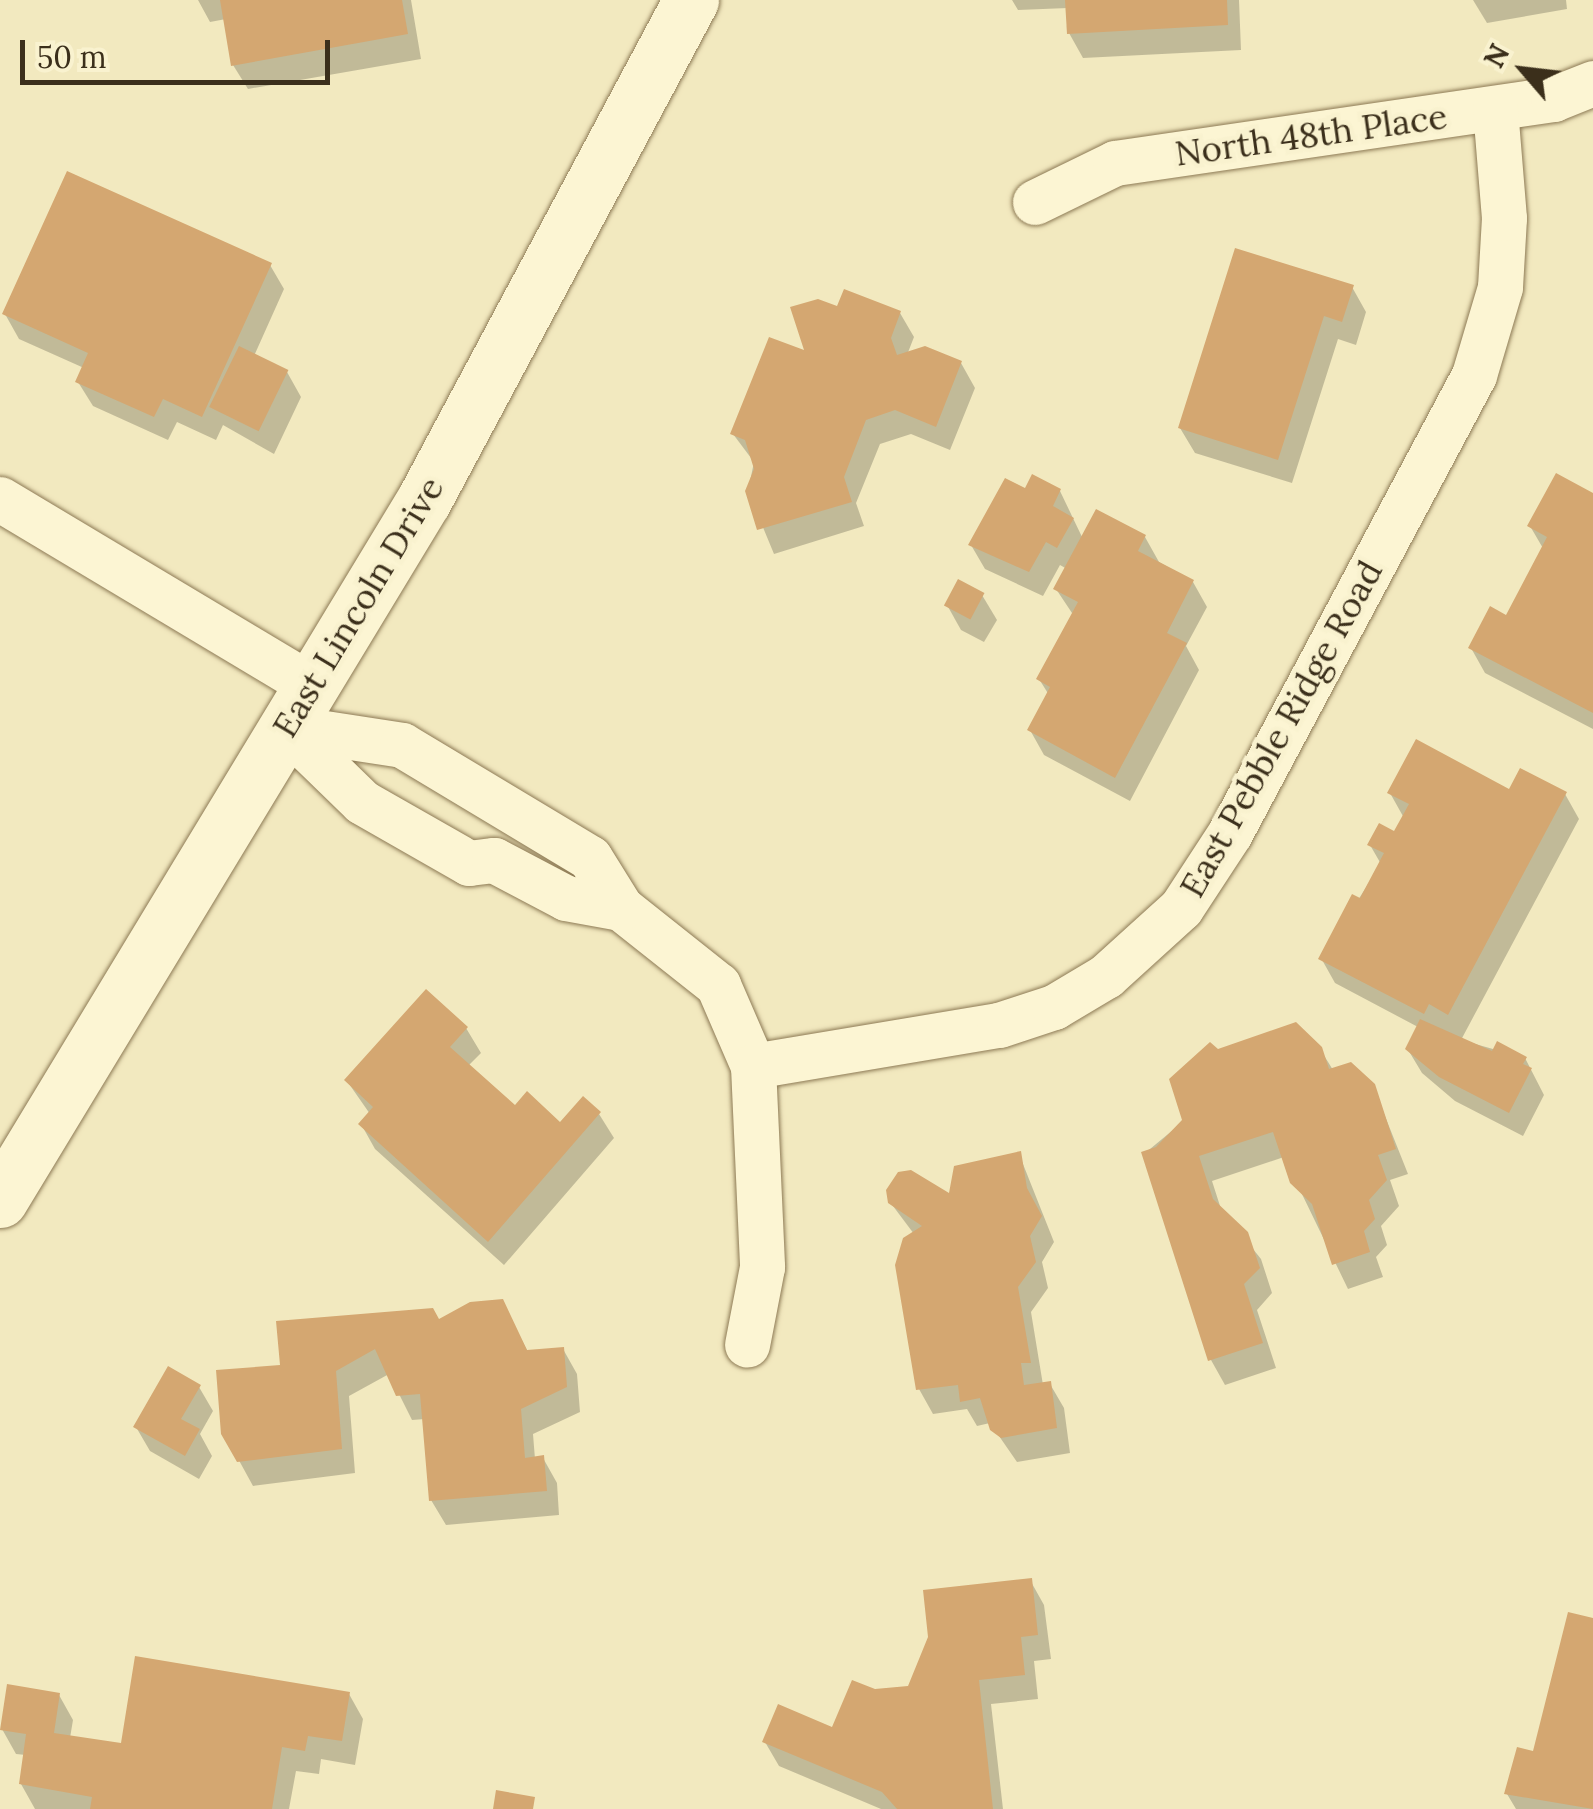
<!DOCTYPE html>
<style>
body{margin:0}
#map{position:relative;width:1593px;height:1809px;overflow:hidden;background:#f2e9bf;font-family:Lora,serif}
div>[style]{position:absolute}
.shadow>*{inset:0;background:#0003}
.building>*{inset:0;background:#d4a771;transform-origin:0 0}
.roads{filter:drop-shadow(0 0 2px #8d7a55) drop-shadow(0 0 2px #8d7a55)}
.street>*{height:45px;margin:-22.5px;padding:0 22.5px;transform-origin:22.5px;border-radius:22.5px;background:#fcf5d3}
.secondary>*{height:55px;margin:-27.5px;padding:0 27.5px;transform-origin:27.5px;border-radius:27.5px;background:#fcf5d3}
span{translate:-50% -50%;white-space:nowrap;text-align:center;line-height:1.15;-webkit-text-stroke:9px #f9f2cf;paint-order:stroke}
.street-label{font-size:35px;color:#3b2f1b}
.north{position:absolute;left:1473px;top:20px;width:100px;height:100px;-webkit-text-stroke:8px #f9f2cf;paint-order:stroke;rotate:298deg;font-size:28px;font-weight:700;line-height:40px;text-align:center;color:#3b2f1b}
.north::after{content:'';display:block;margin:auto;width:35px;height:45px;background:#3b2f1b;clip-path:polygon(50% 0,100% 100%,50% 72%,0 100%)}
.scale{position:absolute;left:20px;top:40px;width:310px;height:45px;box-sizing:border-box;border:5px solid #3b2f1b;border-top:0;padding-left:12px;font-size:30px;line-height:35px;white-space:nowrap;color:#3b2f1b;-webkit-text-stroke:8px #f9f2cf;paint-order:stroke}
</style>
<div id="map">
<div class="shadow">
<div style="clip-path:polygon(198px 0,411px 0,421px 59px,248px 89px,233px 65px,226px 19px,210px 22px)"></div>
<div style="clip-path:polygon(1012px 0,1239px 0,1241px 50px,1083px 58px,1069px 33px,1068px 8px,1018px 10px)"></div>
<div style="clip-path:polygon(1473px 0,1566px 0,1567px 9px,1487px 23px)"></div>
<div style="clip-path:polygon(270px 265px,284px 289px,254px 356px,287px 372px,301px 397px,274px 454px,223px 425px,216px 440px,177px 422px,168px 440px,93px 406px,78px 382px,84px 368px,19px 339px,5px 314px)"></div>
<div style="clip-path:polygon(1352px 287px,1366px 312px,1356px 345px,1338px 339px,1292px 483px,1195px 453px,1180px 428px)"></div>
<div style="clip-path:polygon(838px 309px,900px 313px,914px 337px,907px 355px,961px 363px,975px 388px,950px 450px,911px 434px,880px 444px,856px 503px,864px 526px,774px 554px,748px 491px,754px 462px,733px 434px,808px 355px)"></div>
<div style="clip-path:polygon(1060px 491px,1083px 539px,1145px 537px,1159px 562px,1193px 582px,1207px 607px,1186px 646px,1199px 670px,1130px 801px,1044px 755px,1030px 730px,1049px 695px,1039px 679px,1074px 616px,1056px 589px,1067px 569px,1060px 565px,1043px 596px,985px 569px,971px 545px,1026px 492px)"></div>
<div style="clip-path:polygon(1593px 496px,1593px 729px,1485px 673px,1471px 648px,1507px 618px,1544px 550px,1530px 526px)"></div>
<div style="clip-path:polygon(982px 595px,997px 620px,984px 642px,961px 630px,947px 605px)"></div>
<div style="clip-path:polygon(1390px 793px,1565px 794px,1579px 819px,1461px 1040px,1525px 1058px,1544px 1095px,1523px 1136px,1455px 1101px,1422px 1073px,1407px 1048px,1418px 1027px,1335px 983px,1321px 958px,1381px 864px,1370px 845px,1395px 834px,1404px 818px)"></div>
<div style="clip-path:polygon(466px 1028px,481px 1053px,468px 1066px,515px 1109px,560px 1125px,599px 1114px,614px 1138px,504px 1265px,375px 1149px,361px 1124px,370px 1114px,347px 1081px)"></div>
<div style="clip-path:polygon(1320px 1049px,1333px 1070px,1373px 1086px,1408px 1174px,1390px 1180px,1399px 1206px,1381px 1226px,1387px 1245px,1376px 1257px,1383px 1277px,1348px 1289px,1284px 1157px,1212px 1181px,1221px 1209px,1261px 1259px,1272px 1293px,1257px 1310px,1276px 1368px,1225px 1385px,1211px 1360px,1144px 1154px,1185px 1120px,1217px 1051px)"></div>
<div style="clip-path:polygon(1019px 1154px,1054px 1242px,1042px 1262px,1048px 1288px,1031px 1312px,1043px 1385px,1050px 1384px,1064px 1408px,1070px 1453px,1017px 1462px,990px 1423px,977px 1426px,967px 1409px,933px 1414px,919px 1389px,914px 1234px,890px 1202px,951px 1197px)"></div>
<div style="clip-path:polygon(502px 1302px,528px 1352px,563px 1349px,577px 1374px,580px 1412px,533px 1434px,535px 1459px,543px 1458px,557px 1483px,559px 1515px,446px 1525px,431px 1500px,425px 1419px,412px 1420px,389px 1374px,349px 1396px,355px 1473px,253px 1486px,224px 1433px,282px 1368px)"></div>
<div style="clip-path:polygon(199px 1387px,213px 1411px,200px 1434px,212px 1456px,199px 1479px,150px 1451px,136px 1427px)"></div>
<div style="clip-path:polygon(1030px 1580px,1044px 1605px,1051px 1659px,1034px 1661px,1038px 1699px,991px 1704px,1003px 1809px,881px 1809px,779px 1766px,765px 1742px,833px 1730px,874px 1692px,910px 1688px)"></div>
<div style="clip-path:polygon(1593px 1620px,1593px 1809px,1516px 1809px,1507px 1794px,1535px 1754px)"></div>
<div style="clip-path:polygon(349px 1694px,363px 1719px,355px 1765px,321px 1759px,319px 1774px,296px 1771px,289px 1809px,35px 1809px,21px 1784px,26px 1755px,16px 1754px,2px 1729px,59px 1695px,73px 1720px,70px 1738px,123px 1746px)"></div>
</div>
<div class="building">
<div style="clip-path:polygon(220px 0,402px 0,408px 34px,231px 66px)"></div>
<div style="clip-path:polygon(1065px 0,1227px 0,1228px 25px,1067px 34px)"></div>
<div style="clip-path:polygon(67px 171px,272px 263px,202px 417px,163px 399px,154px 417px,75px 382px,88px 353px,2px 314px)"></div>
<div style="clip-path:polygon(1235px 248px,1354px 285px,1342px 322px,1324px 316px,1278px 460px,1178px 428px)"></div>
<div style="clip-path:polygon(844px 289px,901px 311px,891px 338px,897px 355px,925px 346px,962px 361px,936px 427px,895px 410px,866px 420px,844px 477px,852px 502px,757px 530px,745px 491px,754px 469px,745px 440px,730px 434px,769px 337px,804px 350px,790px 307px,818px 299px,837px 306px)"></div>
<div style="left:239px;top:346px;width:55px;height:68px;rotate:26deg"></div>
<div style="clip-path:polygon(1556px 473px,1593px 493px,1593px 713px,1468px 648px,1490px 606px,1506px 615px,1547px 537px,1527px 526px)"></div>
<div style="clip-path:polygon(1032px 474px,1061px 489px,1053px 506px,1074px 518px,1057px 548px,1046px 542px,1029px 572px,968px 545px,1005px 478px,1025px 488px)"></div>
<div style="clip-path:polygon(1096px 509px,1146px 535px,1138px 551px,1194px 580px,1167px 633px,1187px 643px,1115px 778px,1027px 730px,1050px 687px,1036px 679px,1078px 602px,1053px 589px)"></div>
<div style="left:958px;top:579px;width:30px;height:30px;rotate:28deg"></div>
<div style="clip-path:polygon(1416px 739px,1509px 789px,1520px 768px,1567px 792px,1448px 1015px,1429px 1004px,1424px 1014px,1318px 959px,1352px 894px,1360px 898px,1384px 853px,1367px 845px,1379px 823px,1394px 831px,1409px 804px,1387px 793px)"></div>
<div style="clip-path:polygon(426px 989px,468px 1027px,450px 1047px,515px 1105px,527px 1091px,560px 1122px,583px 1096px,601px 1112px,488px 1242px,358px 1124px,373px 1107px,344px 1080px)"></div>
<div style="clip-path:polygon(1420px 1019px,1492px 1051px,1497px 1041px,1527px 1057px,1523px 1064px,1532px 1068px,1509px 1113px,1439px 1077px,1405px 1049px)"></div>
<div style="clip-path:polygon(1296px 1022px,1322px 1047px,1329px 1069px,1351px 1062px,1375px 1084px,1396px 1149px,1378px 1155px,1387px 1180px,1369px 1200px,1375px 1219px,1364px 1231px,1370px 1252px,1332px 1265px,1312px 1204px,1290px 1183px,1273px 1132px,1199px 1156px,1213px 1199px,1248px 1232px,1260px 1268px,1244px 1284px,1263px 1343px,1208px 1361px,1141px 1152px,1156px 1147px,1182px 1120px,1169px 1079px,1210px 1042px,1218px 1049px)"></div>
<div style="clip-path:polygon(1021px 1151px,1027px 1188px,1042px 1216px,1030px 1236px,1036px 1262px,1018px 1287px,1031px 1363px,1021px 1363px,1024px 1385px,1051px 1381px,1057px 1428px,1001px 1438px,990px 1430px,980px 1398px,960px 1402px,958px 1385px,916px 1390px,895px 1265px,903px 1238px,922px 1226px,888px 1203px,886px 1190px,898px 1172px,911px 1170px,949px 1193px,954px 1166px)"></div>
<div style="clip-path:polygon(503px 1299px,527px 1350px,564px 1347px,567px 1387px,521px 1409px,525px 1458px,544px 1455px,547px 1491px,429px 1501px,420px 1394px,396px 1396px,375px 1349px,336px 1371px,342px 1449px,237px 1462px,221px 1434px,216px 1370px,280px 1365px,276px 1321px,433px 1308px,439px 1319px,470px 1302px)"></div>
<div style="clip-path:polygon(168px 1366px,201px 1385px,181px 1419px,200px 1429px,185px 1456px,133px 1427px)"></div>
<div style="clip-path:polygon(1032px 1578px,1038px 1635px,1021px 1637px,1025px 1675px,979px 1680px,993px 1809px,897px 1809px,882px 1792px,762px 1742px,778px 1704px,832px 1727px,852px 1680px,875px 1689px,908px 1686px,928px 1637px,923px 1590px)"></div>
<div style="clip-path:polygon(1568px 1612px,1593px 1618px,1593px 1809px,1504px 1794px,1517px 1747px,1533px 1751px)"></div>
<div style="clip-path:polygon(135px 1656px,350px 1692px,342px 1741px,308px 1736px,305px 1751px,282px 1747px,272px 1809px,90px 1809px,92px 1797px,19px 1784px,26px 1734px,0 1730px,7px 1684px,60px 1693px,54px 1733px,121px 1743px)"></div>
<div style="clip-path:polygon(496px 1790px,535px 1797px,533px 1809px,493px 1809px)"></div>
</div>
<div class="roads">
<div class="street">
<div style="left:1035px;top:202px;width:89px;rotate:-26deg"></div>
<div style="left:1115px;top:163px;width:443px;rotate:-8.3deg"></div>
<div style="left:1553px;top:99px;width:43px;rotate:-21.8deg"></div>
<div style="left:0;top:499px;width:362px;rotate:30.9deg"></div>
<div style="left:285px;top:727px;width:118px;rotate:8.7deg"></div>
<div style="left:402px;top:745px;width:219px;rotate:31deg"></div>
<div style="left:590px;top:858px;width:59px;rotate:58.2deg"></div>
<div style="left:621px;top:908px;width:124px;rotate:38.4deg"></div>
<div style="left:718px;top:985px;width:88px;rotate:66.6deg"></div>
<div style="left:753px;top:1066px;width:201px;rotate:87.4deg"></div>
<div style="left:762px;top:1267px;width:79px;rotate:100.9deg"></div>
<div style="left:285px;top:727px;width:107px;rotate:44.2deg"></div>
<div style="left:362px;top:802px;width:123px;rotate:29.7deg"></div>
<div style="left:469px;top:863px;width:25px;rotate:-7deg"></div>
<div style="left:494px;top:860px;width:81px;rotate:27.8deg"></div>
<div style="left:566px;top:898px;width:56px;rotate:10.3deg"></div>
<div style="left:753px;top:1066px;width:249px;rotate:-9.5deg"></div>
<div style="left:999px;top:1025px;width:58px;rotate:-18.1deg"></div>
<div style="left:1054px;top:1007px;width:61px;rotate:-30.8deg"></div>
<div style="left:1106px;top:976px;width:101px;rotate:-42.2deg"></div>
<div style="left:1181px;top:908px;width:90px;rotate:-56.8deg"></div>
<div style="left:1230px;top:833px;width:519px;rotate:-61.95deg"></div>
<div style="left:1474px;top:375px;width:92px;rotate:-73.5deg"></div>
<div style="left:1500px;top:287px;width:69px;rotate:-86.7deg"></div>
<div style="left:1504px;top:218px;width:109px;rotate:-94.7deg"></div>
</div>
<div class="secondary">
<div style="left:0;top:1200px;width:818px;rotate:-58.8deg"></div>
<div style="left:424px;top:500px;width:567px;rotate:-61.9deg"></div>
</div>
</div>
<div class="street-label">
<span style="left:1311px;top:135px;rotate:-8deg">North 48th Place</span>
<span style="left:358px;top:607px;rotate:-59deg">East Lincoln Drive</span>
<span style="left:1281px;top:729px;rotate:-61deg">East Pebble Ridge Road</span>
</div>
<div class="north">N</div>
<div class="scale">50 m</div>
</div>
